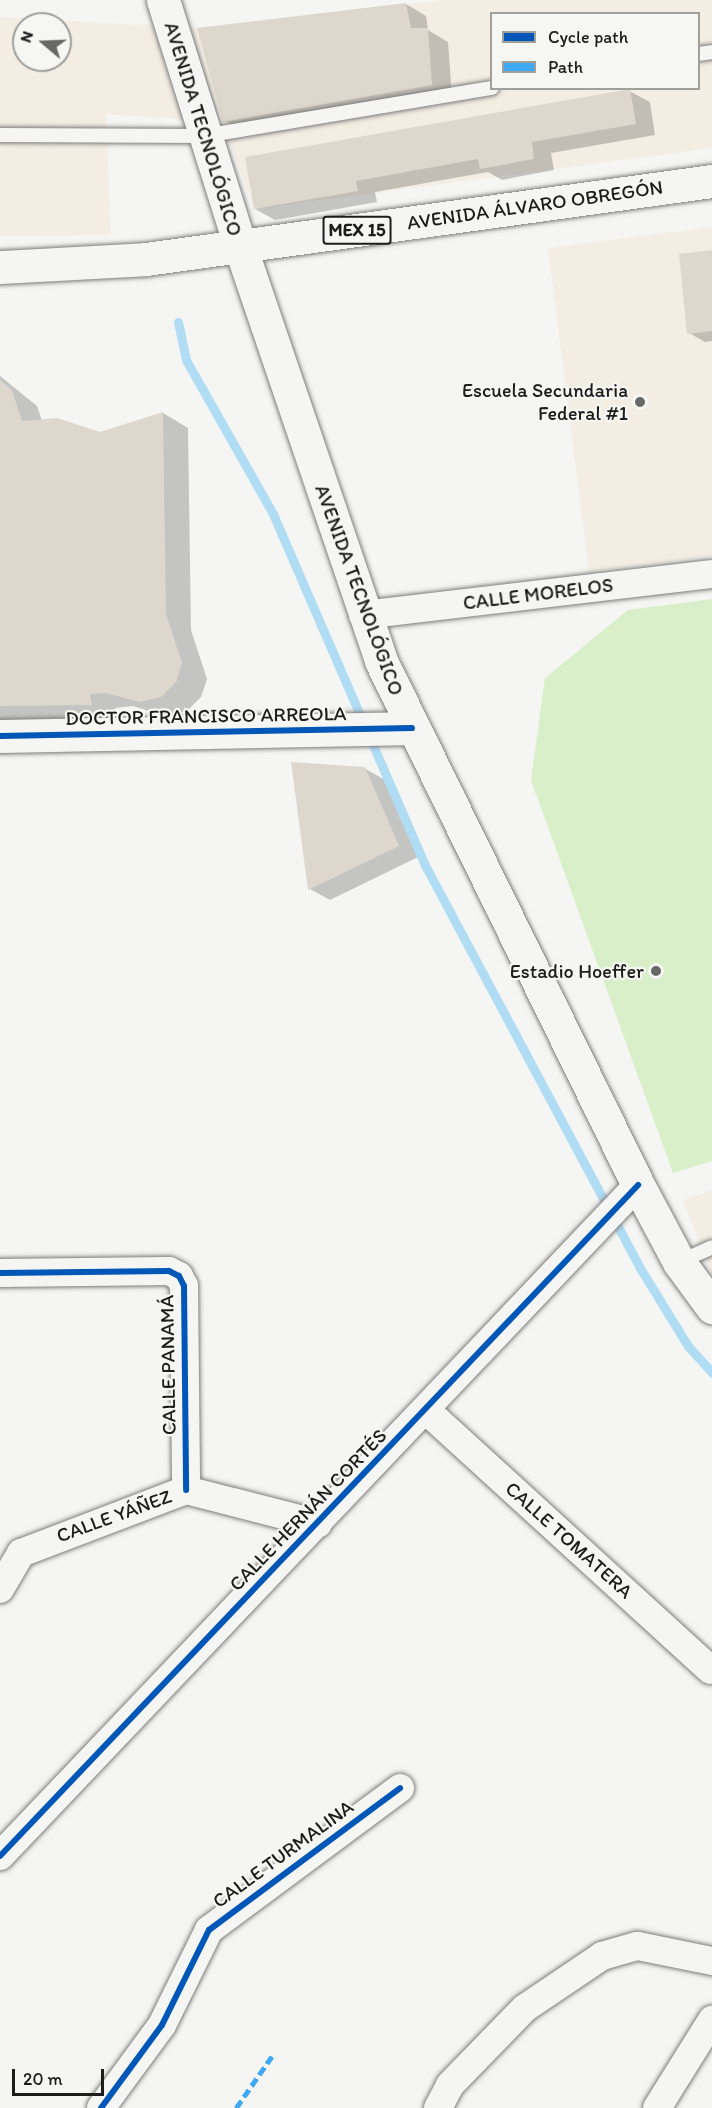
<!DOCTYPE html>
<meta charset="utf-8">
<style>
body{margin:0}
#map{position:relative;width:712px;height:2108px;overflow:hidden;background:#f5f5f3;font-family:Itim,sans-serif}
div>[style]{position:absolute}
.built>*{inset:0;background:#f3ede3}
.green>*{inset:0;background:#d8efc9}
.shadow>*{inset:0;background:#0003}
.stream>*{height:9px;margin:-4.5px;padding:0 4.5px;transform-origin:4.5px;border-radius:4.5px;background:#b1ddf4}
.building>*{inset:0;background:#ded7ce}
.roads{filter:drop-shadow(0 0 2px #7e7e7d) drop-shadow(0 0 2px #7e7e7d)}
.lane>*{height:14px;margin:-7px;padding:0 7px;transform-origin:7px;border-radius:7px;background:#f5f5f3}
.street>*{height:28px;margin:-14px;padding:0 14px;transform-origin:14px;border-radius:14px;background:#f5f5f3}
.secondary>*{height:33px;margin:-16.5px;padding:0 16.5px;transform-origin:16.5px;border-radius:16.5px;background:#f5f5f3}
.highway>*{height:33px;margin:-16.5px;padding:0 16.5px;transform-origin:16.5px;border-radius:16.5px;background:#f5f5f3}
.quiet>*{height:4.5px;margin-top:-2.25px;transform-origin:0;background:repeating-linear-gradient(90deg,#3fa9f5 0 9px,transparent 0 13.5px)}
.cycleway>*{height:6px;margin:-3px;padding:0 3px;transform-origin:3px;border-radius:3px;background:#0057b8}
.dots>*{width:16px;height:16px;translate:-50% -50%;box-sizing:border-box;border:3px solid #f6f6f2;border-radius:50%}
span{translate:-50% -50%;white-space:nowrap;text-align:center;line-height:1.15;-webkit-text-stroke:4.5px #f6f6f2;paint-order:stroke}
.shield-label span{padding:2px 4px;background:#f6f6f2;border:2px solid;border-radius:4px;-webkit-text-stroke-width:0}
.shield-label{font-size:18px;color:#1c1c1c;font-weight:700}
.street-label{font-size:20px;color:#1c1c1c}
.poi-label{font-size:20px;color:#1c1c1c}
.right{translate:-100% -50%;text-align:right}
.legend{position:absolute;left:490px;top:12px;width:210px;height:78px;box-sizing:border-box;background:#f6f6f2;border:2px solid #9f9f9c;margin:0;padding:8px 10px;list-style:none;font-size:18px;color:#1c1c1c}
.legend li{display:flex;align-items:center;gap:12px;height:30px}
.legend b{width:30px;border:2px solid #9f9f9c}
.north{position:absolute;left:12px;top:12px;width:60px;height:60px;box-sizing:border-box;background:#f6f6f2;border:2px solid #9f9f9c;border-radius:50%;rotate:289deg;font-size:16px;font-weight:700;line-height:24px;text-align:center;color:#1c1c1c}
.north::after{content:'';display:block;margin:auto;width:21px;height:27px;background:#686867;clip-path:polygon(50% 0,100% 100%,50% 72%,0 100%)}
.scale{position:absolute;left:12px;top:2069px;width:92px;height:27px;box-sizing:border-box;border:3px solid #1c1c1c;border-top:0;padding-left:8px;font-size:18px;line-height:21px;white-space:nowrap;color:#1c1c1c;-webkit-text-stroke:4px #f6f6f2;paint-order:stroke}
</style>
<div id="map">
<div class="built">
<div style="clip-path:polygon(evenodd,445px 0,712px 0,712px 148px,254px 209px,223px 122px,106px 114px,111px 235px,0 236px,0 17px,197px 28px,445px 0,492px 14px,698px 14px,698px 88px,492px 88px,492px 14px,445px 0,24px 24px,60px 24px,60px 60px,24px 60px,24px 24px)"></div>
<div style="clip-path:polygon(712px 227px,712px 556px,589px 572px,548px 248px)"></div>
<div style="clip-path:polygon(712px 1190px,712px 1275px,683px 1200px)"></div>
</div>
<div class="green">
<div style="clip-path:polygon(712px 599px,712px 1161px,673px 1173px,531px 780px,545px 678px,628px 610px)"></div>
</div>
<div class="shadow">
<div style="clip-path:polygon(406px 4px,426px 16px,428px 30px,448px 42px,452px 96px,245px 133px,225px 121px)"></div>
<div style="clip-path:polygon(629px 91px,650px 102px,655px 135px,551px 153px,554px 170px,502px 180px,488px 172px,375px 192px,377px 202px,275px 220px,255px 209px)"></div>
<div style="clip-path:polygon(712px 252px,712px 341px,705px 342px,689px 333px)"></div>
<div style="clip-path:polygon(0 376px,37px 406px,42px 421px,100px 433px,163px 413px,188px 428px,191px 630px,207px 679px,201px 697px,187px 711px,165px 716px,133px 706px,115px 708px,117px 719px,0 720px)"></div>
<div style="clip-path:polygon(364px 768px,385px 780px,418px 857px,330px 900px,310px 889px)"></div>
</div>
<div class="stream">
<div style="left:178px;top:322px;width:39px;rotate:78deg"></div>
<div style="left:186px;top:360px;width:177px;rotate:60.5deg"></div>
<div style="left:273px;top:514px;width:385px;rotate:66.6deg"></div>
<div style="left:426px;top:867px;width:455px;rotate:61.9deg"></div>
<div style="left:640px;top:1268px;width:92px;rotate:58.4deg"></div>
<div style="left:688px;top:1346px;width:36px;rotate:48deg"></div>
</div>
<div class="building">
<div style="clip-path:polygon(406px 3px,411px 28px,428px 28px,432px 85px,223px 122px,197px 28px)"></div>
<div style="clip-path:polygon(630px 89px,636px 124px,532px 142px,534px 159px,480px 169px,478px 159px,356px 181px,358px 191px,254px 209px,245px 157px)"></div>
<div style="clip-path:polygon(712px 250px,712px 331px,687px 334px,679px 254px)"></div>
<div style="clip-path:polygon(0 380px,12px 390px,22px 421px,57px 418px,100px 432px,163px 412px,166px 614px,182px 663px,176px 682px,161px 697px,139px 702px,106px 693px,90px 694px,92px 705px,0 706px)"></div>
<div style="clip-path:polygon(291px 762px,365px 767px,399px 846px,308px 890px)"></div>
</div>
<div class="roads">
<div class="lane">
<div style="left:698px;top:54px;width:14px;rotate:-8deg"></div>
<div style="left:0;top:135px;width:204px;rotate:0.3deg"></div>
<div style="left:204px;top:136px;width:292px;rotate:-9.5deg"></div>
<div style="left:679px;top:1262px;width:36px;rotate:-24deg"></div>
</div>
<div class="street">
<div style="left:363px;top:615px;width:351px;rotate:-6.7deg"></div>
<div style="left:0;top:1273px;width:169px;rotate:-0.7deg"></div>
<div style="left:169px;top:1271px;width:11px;rotate:27deg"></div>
<div style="left:179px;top:1276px;width:11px;rotate:63deg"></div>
<div style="left:184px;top:1286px;width:204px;rotate:89.4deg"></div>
<div style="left:427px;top:1411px;width:384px;rotate:42.4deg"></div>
<div style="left:0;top:1589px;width:42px;rotate:-59.7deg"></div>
<div style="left:21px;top:1553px;width:177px;rotate:-20.9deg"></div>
<div style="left:186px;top:1490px;width:136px;rotate:14.4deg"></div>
<div style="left:0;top:1856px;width:926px;rotate:-46.44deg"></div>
<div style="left:101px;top:2108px;width:103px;rotate:-53.7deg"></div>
<div style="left:162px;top:2025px;width:106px;rotate:-63.7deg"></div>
<div style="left:209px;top:1930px;width:238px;rotate:-36.6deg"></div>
<div style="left:438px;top:2108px;width:26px;rotate:-62deg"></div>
<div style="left:450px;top:2085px;width:107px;rotate:-45.8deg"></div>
<div style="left:525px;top:2008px;width:93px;rotate:-34deg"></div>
<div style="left:602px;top:1956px;width:37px;rotate:-16deg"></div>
<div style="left:638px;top:1946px;width:76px;rotate:11.5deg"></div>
<div style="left:657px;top:2108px;width:104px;rotate:-58deg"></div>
</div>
<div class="secondary">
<div style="left:163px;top:0;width:258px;rotate:72.6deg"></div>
<div style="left:240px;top:246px;width:438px;rotate:71.2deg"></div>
<div style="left:381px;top:661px;width:584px;rotate:63.87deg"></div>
<div style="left:638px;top:1185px;width:87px;rotate:62deg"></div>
<div style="left:679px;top:1262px;width:56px;rotate:53.7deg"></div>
<div style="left:0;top:736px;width:412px;rotate:-1.1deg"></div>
</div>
<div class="highway">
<div style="left:0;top:267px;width:146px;rotate:-3.1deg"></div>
<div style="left:146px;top:259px;width:571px;rotate:-7.85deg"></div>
</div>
</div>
<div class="quiet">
<div style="left:236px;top:2108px;width:63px;rotate:-55.3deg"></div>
</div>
<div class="cycleway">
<div style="left:0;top:736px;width:412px;rotate:-1.1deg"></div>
<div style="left:0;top:1273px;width:169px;rotate:-0.7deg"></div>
<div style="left:169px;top:1271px;width:11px;rotate:27deg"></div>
<div style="left:179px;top:1276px;width:11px;rotate:63deg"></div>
<div style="left:184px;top:1286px;width:204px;rotate:89.4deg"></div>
<div style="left:0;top:1856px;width:926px;rotate:-46.44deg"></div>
<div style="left:101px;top:2108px;width:103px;rotate:-53.7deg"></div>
<div style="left:162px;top:2025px;width:106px;rotate:-63.7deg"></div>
<div style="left:209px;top:1930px;width:238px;rotate:-36.6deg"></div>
</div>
<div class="dots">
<div style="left:640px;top:402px;background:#686867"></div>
<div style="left:656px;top:971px;background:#686867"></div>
</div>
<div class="shield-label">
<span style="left:357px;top:230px">MEX 15</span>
</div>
<div class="street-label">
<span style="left:203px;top:129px;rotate:73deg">AVENIDA TECNOLÓGICO</span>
<span style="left:535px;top:205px;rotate:-8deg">AVENIDA ÁLVARO OBREGÓN</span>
<span style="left:359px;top:590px;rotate:70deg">AVENIDA TECNOLÓGICO</span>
<span style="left:538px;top:594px;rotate:-7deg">CALLE MORELOS</span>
<span style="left:206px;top:716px;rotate:-1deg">DOCTOR FRANCISCO ARREOLA</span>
<span style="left:168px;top:1365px;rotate:-91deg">CALLE PANAMÁ</span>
<span style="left:308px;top:1510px;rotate:-46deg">CALLE HERNÁN CORTÉS</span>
<span style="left:114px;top:1516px;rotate:-20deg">CALLE YÁÑEZ</span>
<span style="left:569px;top:1540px;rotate:42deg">CALLE TOMATERA</span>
<span style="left:283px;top:1854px;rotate:-36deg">CALLE TURMALINA</span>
</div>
<div class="poi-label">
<span class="right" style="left:628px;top:402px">Escuela Secundaria<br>Federal #1</span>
<span class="right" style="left:644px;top:971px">Estadio Hoeffer</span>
</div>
<ul class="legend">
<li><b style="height:8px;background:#0057b8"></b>Cycle path</li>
<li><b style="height:8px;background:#3fa9f5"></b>Path</li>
</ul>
<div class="north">N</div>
<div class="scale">20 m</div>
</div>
